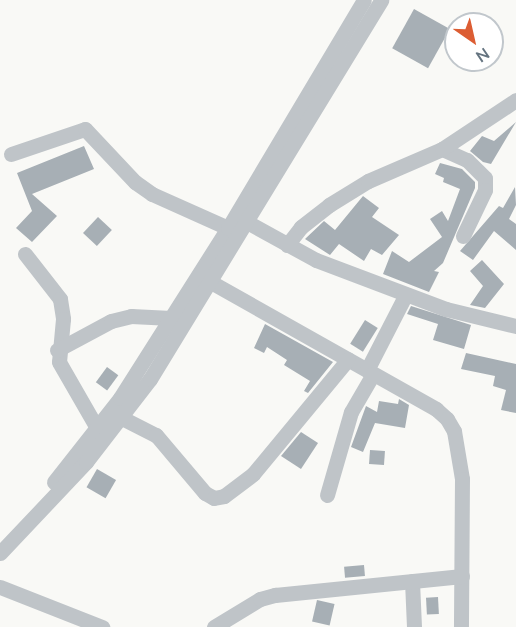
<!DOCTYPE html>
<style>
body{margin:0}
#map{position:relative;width:516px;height:627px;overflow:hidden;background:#f9f9f6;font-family:Mulish,sans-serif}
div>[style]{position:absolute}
.building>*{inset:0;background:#a7afb5;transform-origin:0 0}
.minor>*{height:15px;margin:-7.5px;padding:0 7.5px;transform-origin:7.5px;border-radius:7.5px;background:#bfc4c8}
span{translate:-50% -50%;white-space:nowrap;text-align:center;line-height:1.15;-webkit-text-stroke:6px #fff;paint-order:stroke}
.north{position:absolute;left:444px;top:12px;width:60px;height:60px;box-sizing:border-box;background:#fff;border:2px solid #c1c7cc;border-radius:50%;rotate:146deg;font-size:16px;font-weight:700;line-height:24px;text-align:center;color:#657480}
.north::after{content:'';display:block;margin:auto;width:21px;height:27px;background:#dc5d33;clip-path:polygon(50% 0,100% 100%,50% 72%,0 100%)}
</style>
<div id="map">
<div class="building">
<div style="left:414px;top:9px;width:41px;height:45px;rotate:29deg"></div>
<div style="clip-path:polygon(516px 122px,491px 164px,483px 162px,470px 151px,482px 136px,494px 141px)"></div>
<div style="clip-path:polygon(84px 146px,94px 169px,32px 194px,57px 216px,32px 242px,16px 228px,32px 211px,17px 173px)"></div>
<div style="clip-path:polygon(440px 163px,462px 169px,475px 182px,475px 188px,443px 263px,434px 271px,439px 272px,429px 292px,383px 274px,392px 251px,409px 262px,442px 237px,430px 219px,442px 211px,448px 221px,460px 189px,443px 182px,444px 178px,435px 174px)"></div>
<div style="clip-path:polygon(515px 187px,516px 205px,509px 219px,516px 224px,516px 250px,494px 231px,473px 260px,460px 251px,499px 206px,503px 208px)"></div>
<div style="clip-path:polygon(363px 196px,379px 208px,372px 217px,399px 235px,382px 255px,371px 249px,364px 261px,339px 244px,330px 255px,305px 239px,324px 221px,335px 230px)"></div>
<div style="left:98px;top:217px;width:19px;height:22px;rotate:43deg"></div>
<div style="clip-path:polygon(482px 260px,504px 284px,485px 308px,470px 305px,483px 286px,470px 271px)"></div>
<div style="clip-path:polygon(411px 306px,471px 325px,464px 349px,433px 340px,438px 324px,407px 314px)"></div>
<div style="left:365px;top:320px;width:15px;height:28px;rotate:32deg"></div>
<div style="clip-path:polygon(265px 324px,333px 362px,308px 393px,304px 391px,310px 381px,284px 365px,287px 360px,267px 347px,264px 353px,254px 348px)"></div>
<div style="clip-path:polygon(466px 353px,516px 364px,516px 413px,501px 410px,506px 390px,493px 386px,495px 376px,461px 369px)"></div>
<div style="left:107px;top:367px;width:14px;height:19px;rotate:36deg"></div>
<div style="clip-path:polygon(399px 399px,409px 405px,405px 428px,375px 423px,363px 452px,351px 447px,366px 406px,377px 412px,379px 401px,398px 404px)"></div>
<div style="clip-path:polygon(301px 432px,318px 443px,301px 469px,281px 456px)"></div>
<div style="left:370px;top:450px;width:15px;height:14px;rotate:4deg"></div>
<div style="left:97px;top:469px;width:22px;height:21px;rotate:30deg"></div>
<div style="left:364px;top:565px;width:11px;height:20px;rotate:85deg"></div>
<div style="left:438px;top:597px;width:17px;height:12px;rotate:87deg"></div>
<div style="left:317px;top:600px;width:18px;height:22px;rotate:13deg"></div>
</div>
<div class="minor">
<div style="left:442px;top:149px;width:27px;rotate:24deg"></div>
<div style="left:467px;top:160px;width:25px;rotate:45deg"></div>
<div style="left:485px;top:178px;width:12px;rotate:90deg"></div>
<div style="left:485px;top:190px;width:51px;rotate:115.6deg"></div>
<div style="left:11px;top:154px;width:78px;rotate:-18.7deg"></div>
<div style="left:85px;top:129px;width:73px;rotate:46.7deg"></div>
<div style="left:135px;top:182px;width:21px;rotate:35deg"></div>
<div style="left:152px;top:194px;width:83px;rotate:24.1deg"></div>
<div style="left:245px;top:221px;width:81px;rotate:28.8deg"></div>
<div style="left:316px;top:260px;width:139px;rotate:20.7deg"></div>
<div style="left:446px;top:309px;width:72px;rotate:13.7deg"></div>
<div style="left:287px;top:245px;width:23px;rotate:-52deg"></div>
<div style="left:301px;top:227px;width:36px;rotate:-38deg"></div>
<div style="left:329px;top:205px;width:46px;rotate:-31.6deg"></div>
<div style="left:368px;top:181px;width:81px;rotate:-23.4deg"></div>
<div style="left:442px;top:149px;width:89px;rotate:-33.5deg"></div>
<div style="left:25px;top:254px;width:57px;rotate:52.1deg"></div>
<div style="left:60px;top:299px;width:20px;rotate:81deg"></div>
<div style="left:63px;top:319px;width:43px;rotate:95.3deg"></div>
<div style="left:59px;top:362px;width:76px;rotate:60.1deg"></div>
<div style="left:209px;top:281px;width:261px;rotate:29.4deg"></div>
<div style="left:436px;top:409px;width:15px;rotate:42deg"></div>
<div style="left:447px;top:419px;width:14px;rotate:60deg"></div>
<div style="left:454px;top:431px;width:49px;rotate:80.5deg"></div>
<div style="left:462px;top:479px;width:148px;rotate:90.4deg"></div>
<div style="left:57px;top:350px;width:61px;rotate:-28.2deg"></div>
<div style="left:111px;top:321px;width:21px;rotate:-14deg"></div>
<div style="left:131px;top:316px;width:40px;rotate:2.9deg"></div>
<div style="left:367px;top:370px;width:85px;rotate:-62.8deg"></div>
<div style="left:122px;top:418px;width:38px;rotate:27deg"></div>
<div style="left:156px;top:435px;width:76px;rotate:49.8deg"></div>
<div style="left:205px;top:493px;width:10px;rotate:29deg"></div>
<div style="left:214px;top:498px;width:10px;rotate:-11deg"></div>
<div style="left:224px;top:496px;width:36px;rotate:-37deg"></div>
<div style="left:253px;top:474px;width:149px;rotate:-50.4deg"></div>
<div style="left:54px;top:482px;width:107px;rotate:-51.8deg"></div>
<div style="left:120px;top:398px;width:201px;rotate:-57.6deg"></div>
<div style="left:228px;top:228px;width:265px;rotate:-59.2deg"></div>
<div style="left:327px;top:495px;width:86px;rotate:-73.9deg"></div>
<div style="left:351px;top:412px;width:44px;rotate:-59.9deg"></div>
<div style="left:0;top:553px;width:125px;rotate:-46.6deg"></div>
<div style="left:86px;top:462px;width:105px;rotate:-52.4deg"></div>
<div style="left:150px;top:379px;width:444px;rotate:-58.6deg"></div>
<div style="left:412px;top:581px;width:46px;rotate:87.5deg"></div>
<div style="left:0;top:587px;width:110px;rotate:21.4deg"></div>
<div style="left:214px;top:627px;width:54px;rotate:-31.3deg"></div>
<div style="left:260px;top:599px;width:16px;rotate:-15deg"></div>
<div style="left:275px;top:595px;width:188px;rotate:-5.8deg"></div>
</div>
<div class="north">N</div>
</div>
